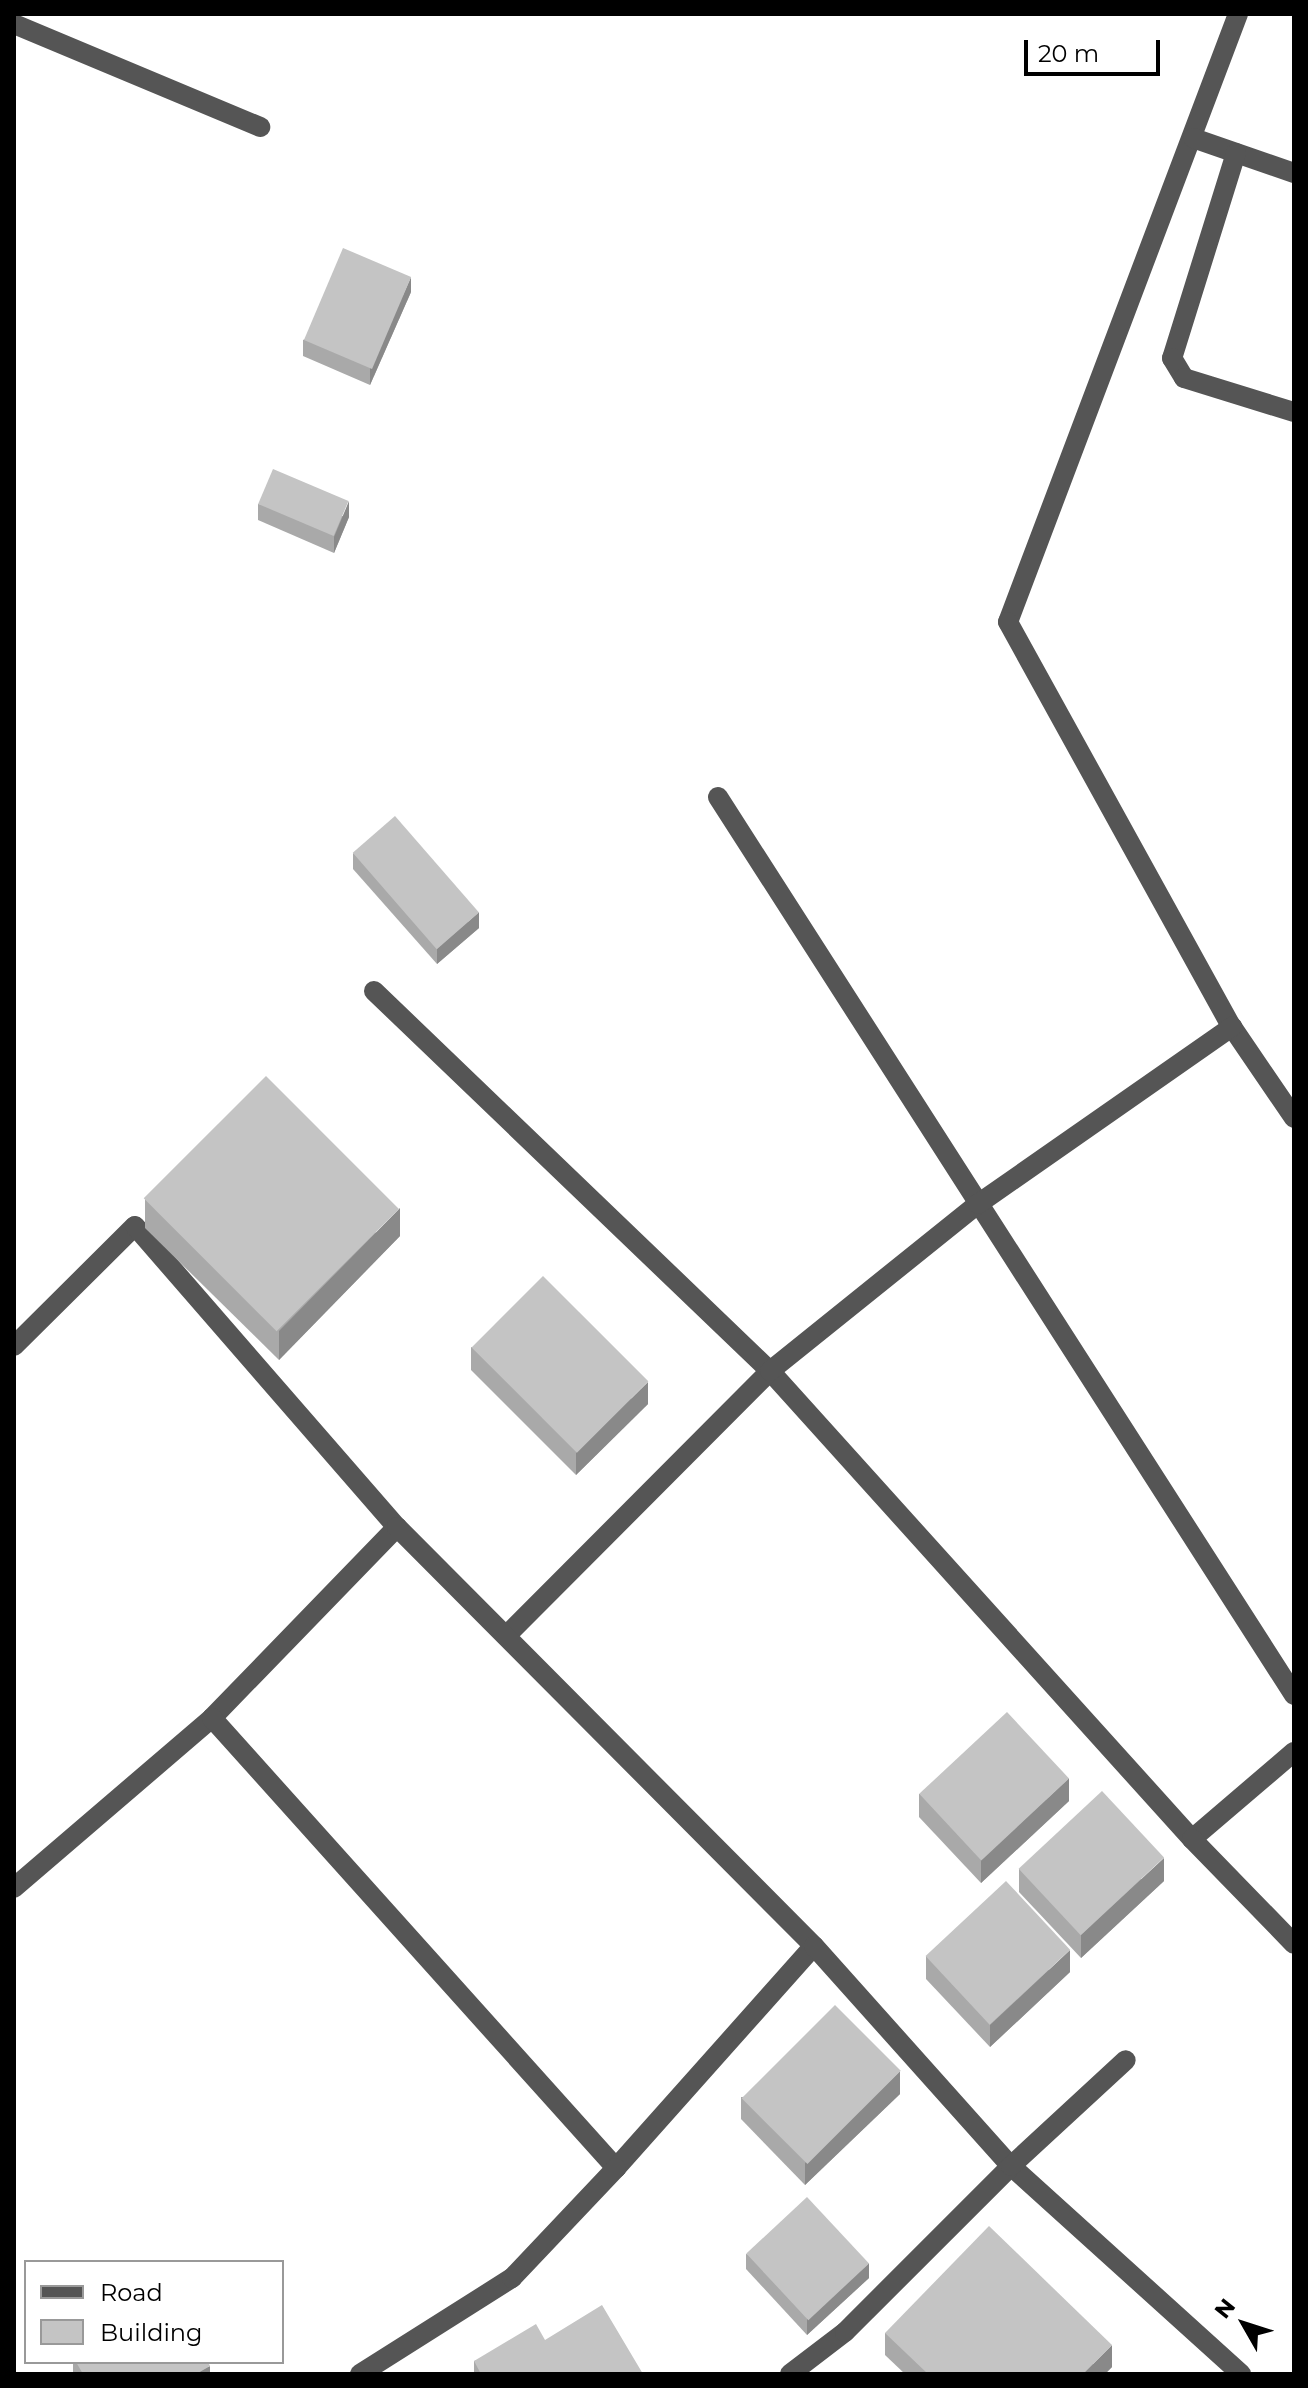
<!DOCTYPE html>
<style>
body{margin:0}
#map{position:relative;width:1308px;height:2388px;overflow:hidden;background:#fff;font-family:Montserrat,sans-serif}
div>[style]{position:absolute}
.minor>*{height:20px;margin:-10px;padding:0 10px;transform-origin:10px;border-radius:10px;background:#555}
.wall>*{inset:0;background:#a9a9a9;transform-origin:0 0}
.shaded-wall>*{inset:0;background:#898989}
.building>*{inset:0;background:#c4c4c4;transform-origin:0 0}
span{translate:-50% -50%;white-space:nowrap;text-align:center;line-height:1.15;-webkit-text-stroke:7px #fff;paint-order:stroke}
.frame{position:absolute;inset:0;border:16px solid #000;pointer-events:none}
.legend{position:absolute;left:24px;top:2260px;width:260px;height:104px;box-sizing:border-box;background:#fff;border:2px solid #999;margin:0;padding:10px 14px;list-style:none;font-size:24px;color:#000}
.legend li{display:flex;align-items:center;gap:16px;height:40px}
.legend b{width:40px;border:2px solid #999}
.north{position:absolute;left:1204px;top:2284px;width:80px;height:80px;-webkit-text-stroke:6px #fff;paint-order:stroke;rotate:309deg;font-size:22px;font-weight:700;line-height:32px;text-align:center;color:#000}
.north::after{content:'';display:block;margin:auto;width:28px;height:36px;background:#000;clip-path:polygon(50% 0,100% 100%,50% 72%,0 100%)}
.scale{position:absolute;left:1024px;top:40px;width:136px;height:36px;box-sizing:border-box;border:4px solid #000;border-top:0;padding-left:10px;font-size:24px;line-height:28px;white-space:nowrap;color:#000;-webkit-text-stroke:6px #fff;paint-order:stroke}
</style>
<div id="map">
<div class="minor">
<div style="left:1238px;top:14px;width:650px;rotate:110.72deg"></div>
<div style="left:1008px;top:622px;width:463px;rotate:61.1deg"></div>
<div style="left:1232px;top:1027px;width:110px;rotate:55.7deg"></div>
<div style="left:14px;top:24px;width:267px;rotate:22.7deg"></div>
<div style="left:1193px;top:138px;width:107px;rotate:19.1deg"></div>
<div style="left:1236px;top:153px;width:215px;rotate:107.3deg"></div>
<div style="left:1172px;top:358px;width:23px;rotate:59deg"></div>
<div style="left:1184px;top:378px;width:115px;rotate:17.2deg"></div>
<div style="left:718px;top:797px;width:1067px;rotate:57.32deg"></div>
<div style="left:374px;top:991px;width:549px;rotate:43.82deg"></div>
<div style="left:770px;top:1371px;width:630px;rotate:47.96deg"></div>
<div style="left:1192px;top:1839px;width:134px;rotate:-40.5deg"></div>
<div style="left:14px;top:1346px;width:170px;rotate:-44.8deg"></div>
<div style="left:135px;top:1226px;width:399px;rotate:49deg"></div>
<div style="left:397px;top:1527px;width:266px;rotate:134.1deg"></div>
<div style="left:212px;top:1718px;width:261px;rotate:139.4deg"></div>
<div style="left:506px;top:1636px;width:374px;rotate:-45.1deg"></div>
<div style="left:770px;top:1371px;width:267px;rotate:-38.8deg"></div>
<div style="left:978px;top:1204px;width:310px;rotate:-34.9deg"></div>
<div style="left:212px;top:1718px;width:605px;rotate:48.08deg"></div>
<div style="left:616px;top:2168px;width:297px;rotate:-48.3deg"></div>
<div style="left:814px;top:1946px;width:591px;rotate:-134.86deg"></div>
<div style="left:1192px;top:1839px;width:146px;rotate:45.8deg"></div>
<div style="left:814px;top:1946px;width:295px;rotate:48.2deg"></div>
<div style="left:1011px;top:2166px;width:310px;rotate:42.1deg"></div>
<div style="left:360px;top:2374px;width:180px;rotate:-32.3deg"></div>
<div style="left:512px;top:2278px;width:151px;rotate:-46.6deg"></div>
<div style="left:790px;top:2374px;width:69px;rotate:-37.4deg"></div>
<div style="left:845px;top:2332px;width:235px;rotate:-45deg"></div>
<div style="left:1011px;top:2166px;width:156px;rotate:-42.7deg"></div>
</div>
<div class="wall">
<div style="clip-path:polygon(411px 292px,370px 385px,303px 356px,303px 340px)"></div>
<div style="clip-path:polygon(258px 504px,349px 517px,334px 553px,258px 520px)"></div>
<div style="clip-path:polygon(353px 853px,479px 928px,437px 964px,353px 869px)"></div>
<div style="clip-path:polygon(145px 1199px,400px 1236px,279px 1360px,145px 1228px)"></div>
<div style="clip-path:polygon(471px 1347px,648px 1404px,576px 1475px,471px 1370px)"></div>
<div style="clip-path:polygon(919px 1794px,1069px 1801px,981px 1883px,919px 1817px)"></div>
<div style="clip-path:polygon(1019px 1869px,1164px 1881px,1081px 1958px,1019px 1892px)"></div>
<div style="clip-path:polygon(926px 1956px,1070px 1972px,990px 2047px,926px 1979px)"></div>
<div style="clip-path:polygon(900px 2094px,805px 2185px,741px 2119px,741px 2097px)"></div>
<div style="clip-path:polygon(746px 2254px,869px 2278px,807px 2335px,746px 2269px)"></div>
<div style="clip-path:polygon(885px 2333px,1112px 2367px,1105px 2374px,905px 2374px,885px 2355px)"></div>
<div style="clip-path:polygon(545px 2340px,643px 2374px,474px 2374px,474px 2361px)"></div>
<div style="left:73px;top:2362px;width:135px;height:12px"></div>
</div>
<div class="shaded-wall">
<div style="clip-path:polygon(411px 277px,411px 292px,370px 385px,370px 369px)"></div>
<div style="clip-path:polygon(349px 501px,349px 517px,334px 553px,334px 537px)"></div>
<div style="clip-path:polygon(479px 912px,479px 928px,437px 964px,437px 949px)"></div>
<div style="clip-path:polygon(400px 1208px,400px 1236px,279px 1360px,279px 1331px)"></div>
<div style="clip-path:polygon(648px 1382px,648px 1404px,576px 1475px,576px 1453px)"></div>
<div style="clip-path:polygon(1069px 1778px,1069px 1801px,981px 1883px,981px 1860px)"></div>
<div style="clip-path:polygon(1164px 1858px,1164px 1881px,1081px 1958px,1081px 1935px)"></div>
<div style="clip-path:polygon(1070px 1950px,1070px 1972px,990px 2047px,990px 2025px)"></div>
<div style="clip-path:polygon(900px 2071px,900px 2094px,805px 2185px,805px 2163px)"></div>
<div style="clip-path:polygon(869px 2263px,869px 2278px,807px 2335px,807px 2319px)"></div>
<div style="clip-path:polygon(1112px 2345px,1112px 2367px,1105px 2374px,1083px 2374px)"></div>
<div style="clip-path:polygon(210px 2366px,210px 2374px,196px 2374px)"></div>
</div>
<div class="building">
<div style="left:343px;top:248px;width:74px;height:100px;rotate:23deg"></div>
<div style="left:273px;top:469px;width:82px;height:38px;rotate:23deg"></div>
<div style="left:395px;top:816px;width:128px;height:56px;rotate:49deg"></div>
<div style="left:266px;top:1076px;width:188px;height:173px;rotate:45deg"></div>
<div style="left:543px;top:1276px;width:149px;height:101px;rotate:45deg"></div>
<div style="left:1007px;top:1712px;width:91px;height:120px;rotate:47deg"></div>
<div style="left:1102px;top:1791px;width:91px;height:114px;rotate:47deg"></div>
<div style="left:1006px;top:1881px;width:94px;height:110px;rotate:47deg"></div>
<div style="left:835px;top:2005px;width:93px;height:132px;rotate:45deg"></div>
<div style="left:807px;top:2197px;width:91px;height:83px;rotate:47deg"></div>
<div style="clip-path:polygon(989px 2226px,1112px 2345px,1083px 2374px,928px 2374px,885px 2333px)"></div>
<div style="clip-path:polygon(602px 2305px,643px 2374px,481px 2374px,474px 2361px,536px 2324px,545px 2340px)"></div>
<div style="clip-path:polygon(76px 2362px,208px 2362px,210px 2366px,196px 2374px,83px 2374px)"></div>
</div>
<div class="frame"></div>
<ul class="legend">
<li><b style="height:10px;background:#555"></b>Road</li>
<li><b style="height:22px;background:#c4c4c4"></b>Building</li>
</ul>
<div class="north">N</div>
<div class="scale">20 m</div>
</div>
